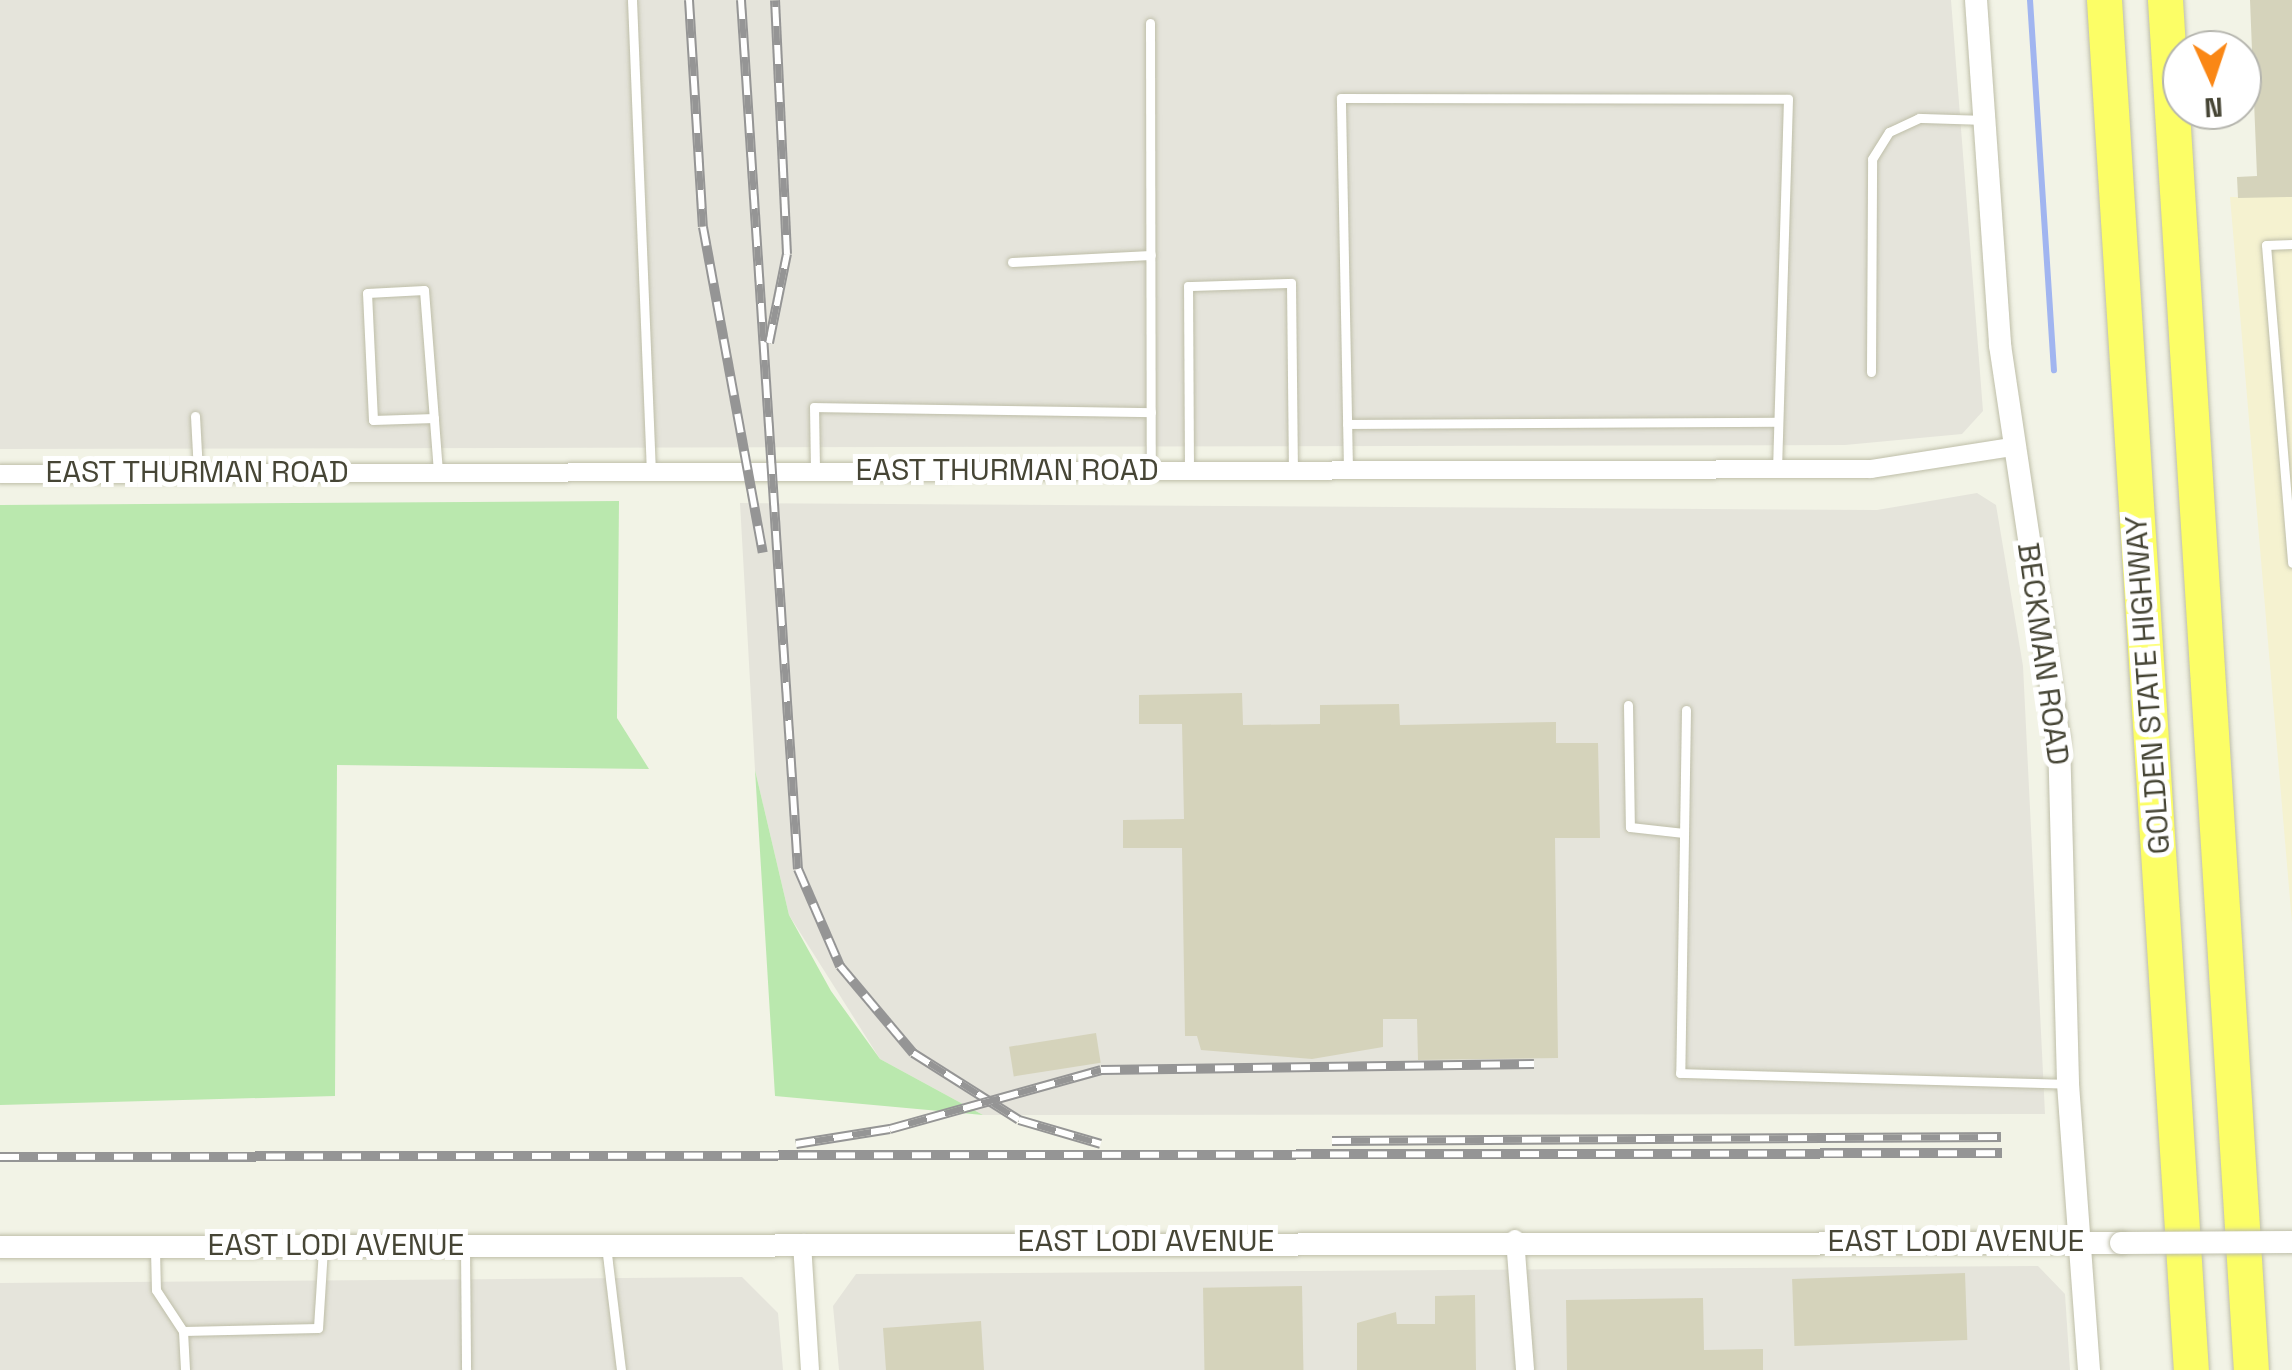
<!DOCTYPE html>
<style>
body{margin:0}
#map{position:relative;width:2292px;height:1370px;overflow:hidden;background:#f2f3e6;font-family:"Space Grotesk",sans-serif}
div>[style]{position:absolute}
.commercial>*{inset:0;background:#f5f2d0}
.industrial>*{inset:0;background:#e5e4db}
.green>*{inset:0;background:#bae8ae}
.stream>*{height:6px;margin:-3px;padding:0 3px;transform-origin:3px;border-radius:3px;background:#a1b5f0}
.building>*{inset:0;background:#d5d3bb;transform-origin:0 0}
.roads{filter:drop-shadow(0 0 2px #bebea8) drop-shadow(0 0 2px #bebea8)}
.service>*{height:9px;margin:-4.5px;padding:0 4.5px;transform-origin:4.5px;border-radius:4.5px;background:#fff}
.minor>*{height:18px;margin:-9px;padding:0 9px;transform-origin:9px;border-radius:9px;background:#fff}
.tertiary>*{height:22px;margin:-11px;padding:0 11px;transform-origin:11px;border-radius:11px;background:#fff}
.motorway>*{height:35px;margin:-17.5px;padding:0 17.5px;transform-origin:17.5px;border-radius:17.5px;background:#fcfe66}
.rail>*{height:10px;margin-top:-5px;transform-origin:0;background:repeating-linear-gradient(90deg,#fff 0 19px,#959595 0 38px);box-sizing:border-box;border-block:2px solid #959595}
.bridges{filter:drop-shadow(0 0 2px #bebea8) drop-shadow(0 0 2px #bebea8)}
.tertiary-bridge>*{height:22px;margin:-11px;padding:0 11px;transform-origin:11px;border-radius:11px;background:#fff}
span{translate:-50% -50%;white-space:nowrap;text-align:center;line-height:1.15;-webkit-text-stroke:10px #fff;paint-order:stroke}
.street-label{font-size:30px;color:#464535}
.north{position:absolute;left:2162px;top:30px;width:100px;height:100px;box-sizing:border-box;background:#fff;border:2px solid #b5b5ae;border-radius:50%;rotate:177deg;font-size:28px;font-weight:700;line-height:40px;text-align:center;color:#464535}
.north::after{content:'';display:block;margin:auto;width:35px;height:45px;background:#fa8715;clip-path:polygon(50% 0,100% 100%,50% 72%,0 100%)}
</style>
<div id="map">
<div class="commercial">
<div style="clip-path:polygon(2230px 197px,2292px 197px,2292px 924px,2292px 923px)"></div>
</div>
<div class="industrial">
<div style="clip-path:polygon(0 0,1951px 0,1983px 411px,1962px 434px,1845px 445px,0 449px)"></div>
<div style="clip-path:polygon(1977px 493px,1996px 505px,2023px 666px,2045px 1114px,983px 1115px,880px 1059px,789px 915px,755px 770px,740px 503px,1877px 510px)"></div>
<div style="clip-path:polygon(2038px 1266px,2065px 1294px,2070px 1370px,839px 1370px,833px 1306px,856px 1274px)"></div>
<div style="clip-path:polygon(742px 1277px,778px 1313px,783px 1370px,0 1370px,0 1283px)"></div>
</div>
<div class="green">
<div style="clip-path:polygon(619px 501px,617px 718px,649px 769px,337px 765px,335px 1096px,0 1105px,0 505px)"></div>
<div style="clip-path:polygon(755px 770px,789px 915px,831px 991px,880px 1059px,983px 1115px,775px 1096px)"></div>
</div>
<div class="stream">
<div style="left:2030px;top:0;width:371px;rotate:86.3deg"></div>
</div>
<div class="building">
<div style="clip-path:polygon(2250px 0,2292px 0,2292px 197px,2238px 198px,2237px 177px,2257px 176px)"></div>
<div style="clip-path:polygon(1242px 693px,1243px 725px,1320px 724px,1320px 705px,1399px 704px,1400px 725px,1556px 722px,1556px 743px,1598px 743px,1600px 838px,1555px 838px,1558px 1058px,1418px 1060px,1417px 1019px,1383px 1019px,1383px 1047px,1312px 1059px,1201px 1050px,1197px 1036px,1185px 1036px,1182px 848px,1123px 848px,1123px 820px,1184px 819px,1182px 724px,1139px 724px,1139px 695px)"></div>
<div style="left:1096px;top:1033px;width:30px;height:88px;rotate:81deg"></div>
<div style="left:1965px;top:1273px;width:67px;height:173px;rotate:88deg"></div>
<div style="left:1302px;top:1286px;width:84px;height:99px;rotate:89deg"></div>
<div style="clip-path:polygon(1475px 1295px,1476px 1370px,1357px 1370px,1357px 1323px,1396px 1312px,1397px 1324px,1435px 1324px,1435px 1296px)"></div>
<div style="clip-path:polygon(1703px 1298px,1704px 1350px,1763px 1349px,1763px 1370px,1567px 1370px,1566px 1300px)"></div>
<div style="clip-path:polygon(981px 1321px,984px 1370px,886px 1370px,883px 1328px)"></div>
</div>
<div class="roads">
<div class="service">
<div style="left:632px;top:0;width:470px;rotate:87.7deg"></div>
<div style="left:1150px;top:23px;width:446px;rotate:89.9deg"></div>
<div style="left:2292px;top:244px;width:26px;rotate:178deg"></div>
<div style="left:2266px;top:245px;width:319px;rotate:85.3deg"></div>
<div style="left:1012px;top:262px;width:139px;rotate:-2.9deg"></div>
<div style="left:1871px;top:372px;width:213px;rotate:-89.7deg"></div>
<div style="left:1872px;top:159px;width:32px;rotate:-58deg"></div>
<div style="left:1889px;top:132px;width:33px;rotate:-25deg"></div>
<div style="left:1919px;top:118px;width:62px;rotate:1.8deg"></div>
<div style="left:195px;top:416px;width:56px;rotate:86.9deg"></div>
<div style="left:434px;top:418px;width:61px;rotate:178.1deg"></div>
<div style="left:373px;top:420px;width:127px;rotate:-92.7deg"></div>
<div style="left:367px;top:293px;width:57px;rotate:-3deg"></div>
<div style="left:424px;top:290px;width:182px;rotate:85.6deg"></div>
<div style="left:1347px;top:424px;width:431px;rotate:-0.3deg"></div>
<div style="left:1348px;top:469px;width:371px;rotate:-91.1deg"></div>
<div style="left:1341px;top:98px;width:447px;rotate:0.1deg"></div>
<div style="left:1788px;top:99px;width:370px;rotate:91.7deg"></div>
<div style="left:815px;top:470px;width:63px;rotate:-90.9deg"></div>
<div style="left:814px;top:407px;width:337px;rotate:0.9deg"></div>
<div style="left:1189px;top:470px;width:184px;rotate:-90.3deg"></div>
<div style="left:1188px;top:286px;width:103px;rotate:-1.7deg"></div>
<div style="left:1291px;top:283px;width:187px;rotate:89.4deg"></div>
<div style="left:1628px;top:705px;width:122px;rotate:89.1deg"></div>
<div style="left:1630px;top:827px;width:54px;rotate:6.3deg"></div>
<div style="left:1686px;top:710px;width:363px;rotate:90.9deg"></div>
<div style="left:1680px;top:1073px;width:385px;rotate:1.6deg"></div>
<div style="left:606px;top:1246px;width:125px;rotate:83.1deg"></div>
<div style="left:465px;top:1248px;width:122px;rotate:89.5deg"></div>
<div style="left:155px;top:1250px;width:40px;rotate:88.6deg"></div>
<div style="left:156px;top:1290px;width:49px;rotate:56.6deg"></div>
<div style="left:183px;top:1331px;width:135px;rotate:-1.3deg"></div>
<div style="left:318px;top:1328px;width:80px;rotate:-86.4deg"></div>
<div style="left:183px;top:1331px;width:39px;rotate:87deg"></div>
</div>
<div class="minor">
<div style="left:0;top:474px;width:1871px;rotate:-0.15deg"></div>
<div style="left:1871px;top:469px;width:143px;rotate:-8.9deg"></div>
<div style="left:1515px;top:1239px;width:131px;rotate:85.6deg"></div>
<div style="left:802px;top:1243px;width:127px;rotate:86.4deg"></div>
</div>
<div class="tertiary">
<div style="left:1976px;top:0;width:346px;rotate:86deg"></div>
<div style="left:2000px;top:345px;width:397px;rotate:81.5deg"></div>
<div style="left:2059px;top:738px;width:346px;rotate:88.5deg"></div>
<div style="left:2068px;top:1084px;width:287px;rotate:85.8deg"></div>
<div style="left:0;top:1247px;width:2121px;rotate:-0.11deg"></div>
</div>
<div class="motorway">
<div style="left:2104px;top:0;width:1373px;rotate:86.37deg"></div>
<div style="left:2165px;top:0;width:1373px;rotate:86.41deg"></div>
</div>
</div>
<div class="rail">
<div style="left:689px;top:0;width:227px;rotate:86.5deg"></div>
<div style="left:703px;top:227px;width:331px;rotate:79.6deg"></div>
<div style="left:741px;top:0;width:871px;rotate:86.25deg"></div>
<div style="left:798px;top:869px;width:106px;rotate:66.6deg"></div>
<div style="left:840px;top:966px;width:114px;rotate:50deg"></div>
<div style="left:913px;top:1053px;width:125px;rotate:32.3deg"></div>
<div style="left:1019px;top:1120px;width:85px;rotate:16.3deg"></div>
<div style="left:769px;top:343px;width:91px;rotate:-78.6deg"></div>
<div style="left:787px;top:254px;width:254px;rotate:-92.7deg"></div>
<div style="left:1332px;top:1141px;width:669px;rotate:-0.34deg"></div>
<div style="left:796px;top:1144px;width:95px;rotate:-9.1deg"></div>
<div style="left:890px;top:1129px;width:219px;rotate:-15.6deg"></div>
<div style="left:1101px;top:1070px;width:433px;rotate:-0.8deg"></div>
<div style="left:0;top:1157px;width:2002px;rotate:-0.11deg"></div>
</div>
<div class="bridges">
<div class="tertiary-bridge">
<div style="left:2121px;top:1243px;width:171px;rotate:-0.3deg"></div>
</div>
</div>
<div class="street-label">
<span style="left:1007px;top:470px">EAST THURMAN ROAD</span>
<span style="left:197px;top:472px">EAST THURMAN ROAD</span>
<span style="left:2043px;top:654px;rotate:82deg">BECKMAN ROAD</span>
<span style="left:2148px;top:685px;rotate:-94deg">GOLDEN STATE HIGHWAY</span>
<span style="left:1146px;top:1241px">EAST LODI AVENUE</span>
<span style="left:1956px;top:1241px">EAST LODI AVENUE</span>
<span style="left:336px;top:1245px">EAST LODI AVENUE</span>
</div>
<div class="north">N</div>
</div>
